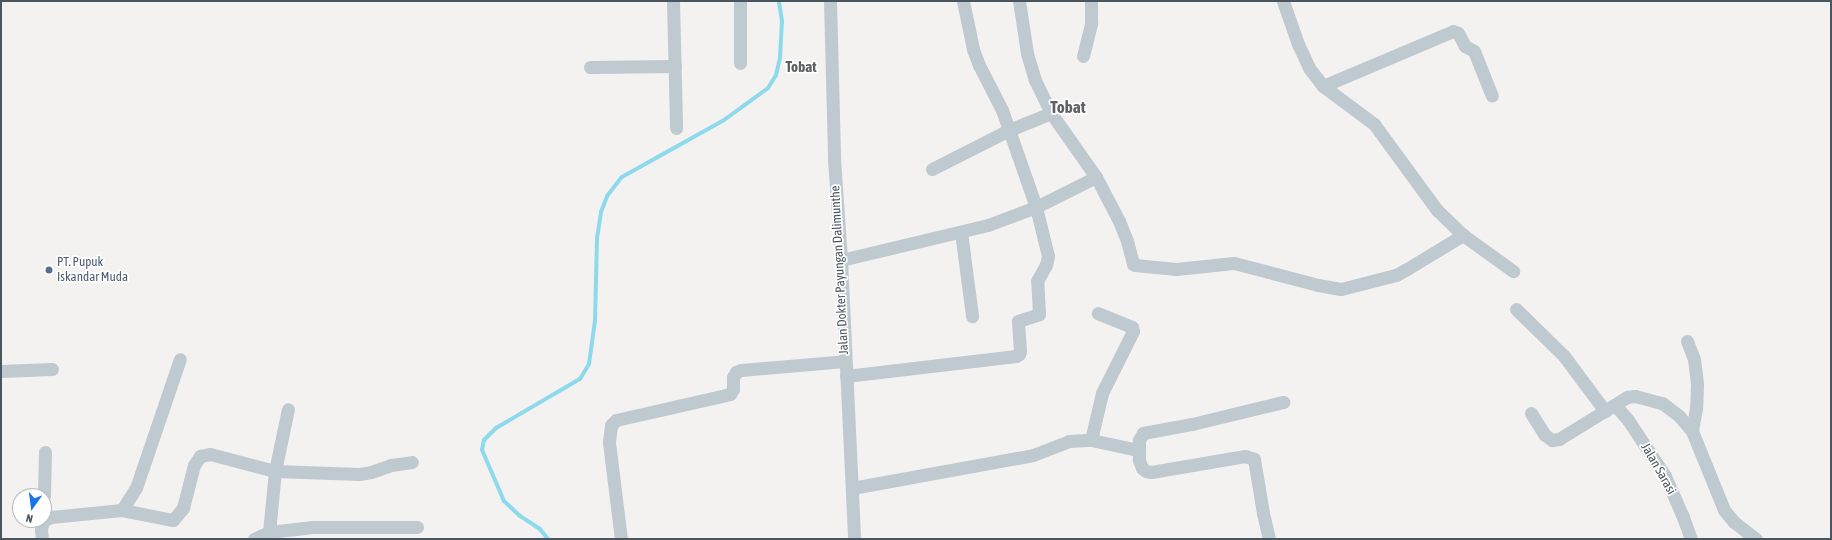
<!DOCTYPE html>
<style>
body{margin:0}
#map{position:relative;width:1832px;height:540px;overflow:hidden;background:#f4f1f1;font-family:"Asap Condensed",sans-serif}
div>[style]{position:absolute}
.stream>*{height:4px;margin:-2px;padding:0 2px;transform-origin:2px;border-radius:2px;background:#8edaed}
.street>*{height:13px;margin:-6.5px;padding:0 6.5px;transform-origin:6.5px;border-radius:6.5px;background:#bfc9d0}
.dots>*{width:11px;height:11px;translate:-50% -50%;box-sizing:border-box;border:2px solid #fff;border-radius:50%}
span{translate:-50% -50%;white-space:nowrap;text-align:center;line-height:1.15;-webkit-text-stroke:3.5px #fff;paint-order:stroke}
.service-label{font-size:13px;color:#4e5e75}
.left{translate:0 -50%;text-align:left}
.street-label{font-size:13px;color:#49555f}
.quarter-label{font-size:15px;color:#5e6266;font-weight:700}
.district-label{font-size:17px;color:#5e6266;font-weight:700}
.frame{position:absolute;inset:0;border:2px solid #49555f;pointer-events:none}
.north{position:absolute;left:12px;top:488px;width:40px;height:40px;box-sizing:border-box;background:#fff;border:1px solid #b6bbbf;border-radius:50%;rotate:194deg;font-size:11px;font-weight:700;line-height:16px;text-align:center;color:#49555f}
.north::after{content:'';display:block;margin:auto;width:14px;height:18px;background:#1875e7;clip-path:polygon(50% 0,100% 100%,50% 72%,0 100%)}
</style>
<div id="map">
<div class="stream">
<div style="left:548px;top:539px;width:13px;rotate:-129deg"></div>
<div style="left:540px;top:529px;width:24px;rotate:-147deg"></div>
<div style="left:520px;top:516px;width:22px;rotate:-137deg"></div>
<div style="left:504px;top:501px;width:56px;rotate:-113.3deg"></div>
<div style="left:482px;top:450px;width:10px;rotate:-79deg"></div>
<div style="left:484px;top:440px;width:17px;rotate:-45deg"></div>
<div style="left:496px;top:428px;width:97px;rotate:-30.3deg"></div>
<div style="left:580px;top:379px;width:17px;rotate:-59deg"></div>
<div style="left:589px;top:364px;width:43px;rotate:-82.1deg"></div>
<div style="left:595px;top:321px;width:83px;rotate:-88.6deg"></div>
<div style="left:597px;top:238px;width:26px;rotate:-81deg"></div>
<div style="left:601px;top:212px;width:17px;rotate:-69deg"></div>
<div style="left:607px;top:196px;width:24px;rotate:-52deg"></div>
<div style="left:622px;top:177px;width:117px;rotate:-29.2deg"></div>
<div style="left:724px;top:120px;width:54px;rotate:-36deg"></div>
<div style="left:768px;top:88px;width:15px;rotate:-58deg"></div>
<div style="left:776px;top:75px;width:17px;rotate:-77deg"></div>
<div style="left:780px;top:58px;width:37px;rotate:-87deg"></div>
<div style="left:782px;top:21px;width:20px;rotate:-99deg"></div>
</div>
<div class="street">
<div style="left:673px;top:1px;width:127px;rotate:88.6deg"></div>
<div style="left:830px;top:1px;width:158px;rotate:88.5deg"></div>
<div style="left:834px;top:159px;width:101px;rotate:86deg"></div>
<div style="left:841px;top:260px;width:279px;rotate:87.3deg"></div>
<div style="left:1283px;top:1px;width:46px;rotate:70.8deg"></div>
<div style="left:1298px;top:44px;width:26px;rotate:65deg"></div>
<div style="left:1309px;top:68px;width:23px;rotate:52deg"></div>
<div style="left:1323px;top:86px;width:64px;rotate:36.7deg"></div>
<div style="left:1374px;top:124px;width:107px;rotate:53.8deg"></div>
<div style="left:1437px;top:210px;width:36px;rotate:44deg"></div>
<div style="left:1463px;top:235px;width:62px;rotate:35.8deg"></div>
<div style="left:1083px;top:56px;width:34px;rotate:-76deg"></div>
<div style="left:1091px;top:23px;width:22px;rotate:-90deg"></div>
<div style="left:740px;top:63px;width:62px;rotate:-90deg"></div>
<div style="left:590px;top:67px;width:85px;rotate:-0.7deg"></div>
<div style="left:1323px;top:86px;width:141px;rotate:-22.9deg"></div>
<div style="left:1453px;top:31px;width:5px;rotate:22deg"></div>
<div style="left:1458px;top:33px;width:15px;rotate:62deg"></div>
<div style="left:1465px;top:46px;width:10px;rotate:29deg"></div>
<div style="left:1474px;top:51px;width:48px;rotate:68.2deg"></div>
<div style="left:932px;top:169px;width:86px;rotate:-26.9deg"></div>
<div style="left:1009px;top:130px;width:45px;rotate:-22deg"></div>
<div style="left:1096px;top:177px;width:50px;rotate:62.4deg"></div>
<div style="left:1119px;top:221px;width:22px;rotate:68deg"></div>
<div style="left:1127px;top:241px;width:24px;rotate:75deg"></div>
<div style="left:1133px;top:264px;width:2px;rotate:27deg"></div>
<div style="left:1135px;top:265px;width:41px;rotate:5.6deg"></div>
<div style="left:1176px;top:269px;width:58px;rotate:-5.9deg"></div>
<div style="left:1234px;top:263px;width:87px;rotate:14.7deg"></div>
<div style="left:1318px;top:285px;width:23px;rotate:10deg"></div>
<div style="left:1341px;top:289px;width:57px;rotate:-14.3deg"></div>
<div style="left:1396px;top:275px;width:13px;rotate:-29deg"></div>
<div style="left:1407px;top:269px;width:66px;rotate:-31.3deg"></div>
<div style="left:961px;top:232px;width:85px;rotate:82.5deg"></div>
<div style="left:841px;top:260px;width:151px;rotate:-13.4deg"></div>
<div style="left:988px;top:225px;width:51px;rotate:-20.6deg"></div>
<div style="left:1036px;top:207px;width:103px;rotate:-109.3deg"></div>
<div style="left:1002px;top:110px;width:51px;rotate:-117.1deg"></div>
<div style="left:979px;top:65px;width:17px;rotate:-111deg"></div>
<div style="left:973px;top:49px;width:49px;rotate:-101.8deg"></div>
<div style="left:1516px;top:309px;width:67px;rotate:44.4deg"></div>
<div style="left:1564px;top:356px;width:69px;rotate:53.3deg"></div>
<div style="left:1687px;top:341px;width:19px;rotate:69deg"></div>
<div style="left:1694px;top:359px;width:26px;rotate:83deg"></div>
<div style="left:1697px;top:385px;width:23px;rotate:92deg"></div>
<div style="left:1696px;top:408px;width:23px;rotate:100deg"></div>
<div style="left:1px;top:371px;width:51px;rotate:-2.2deg"></div>
<div style="left:846px;top:376px;width:171px;rotate:-6.7deg"></div>
<div style="left:1016px;top:356px;width:4px;rotate:-34deg"></div>
<div style="left:1019px;top:354px;width:3px;rotate:-72deg"></div>
<div style="left:1020px;top:351px;width:30px;rotate:-94deg"></div>
<div style="left:1018px;top:321px;width:22px;rotate:-18deg"></div>
<div style="left:1039px;top:314px;width:33px;rotate:-93deg"></div>
<div style="left:1037px;top:281px;width:18px;rotate:-61deg"></div>
<div style="left:1046px;top:265px;width:9px;rotate:-77deg"></div>
<div style="left:1048px;top:256px;width:50px;rotate:-103.8deg"></div>
<div style="left:1036px;top:207px;width:67px;rotate:-26.6deg"></div>
<div style="left:1096px;top:177px;width:78px;rotate:-125.1deg"></div>
<div style="left:1051px;top:113px;width:37px;rotate:-116deg"></div>
<div style="left:1035px;top:80px;width:28px;rotate:-107deg"></div>
<div style="left:1027px;top:53px;width:53px;rotate:-98.7deg"></div>
<div style="left:1615px;top:405px;width:20px;rotate:49deg"></div>
<div style="left:1628px;top:420px;width:67px;rotate:56.5deg"></div>
<div style="left:1665px;top:476px;width:45px;rotate:66.3deg"></div>
<div style="left:1683px;top:517px;width:23px;rotate:70deg"></div>
<div style="left:1531px;top:413px;width:26px;rotate:58deg"></div>
<div style="left:1545px;top:435px;width:9px;rotate:36deg"></div>
<div style="left:1552px;top:440px;width:7px;rotate:-8deg"></div>
<div style="left:1559px;top:439px;width:80px;rotate:-31.7deg"></div>
<div style="left:1627px;top:397px;width:8px;rotate:-7deg"></div>
<div style="left:1635px;top:396px;width:28px;rotate:15deg"></div>
<div style="left:1662px;top:403px;width:21px;rotate:37deg"></div>
<div style="left:1679px;top:416px;width:20px;rotate:49deg"></div>
<div style="left:1692px;top:431px;width:85px;rotate:67.9deg"></div>
<div style="left:1724px;top:510px;width:16px;rotate:50deg"></div>
<div style="left:1734px;top:522px;width:28px;rotate:38deg"></div>
<div style="left:1091px;top:440px;width:48px;rotate:-76.8deg"></div>
<div style="left:1102px;top:393px;width:69px;rotate:-63.4deg"></div>
<div style="left:1133px;top:331px;width:4px;rotate:-104deg"></div>
<div style="left:1132px;top:327px;width:37px;rotate:-158deg"></div>
<div style="left:852px;top:488px;width:184px;rotate:-10.3deg"></div>
<div style="left:1033px;top:455px;width:39px;rotate:-21deg"></div>
<div style="left:1069px;top:441px;width:22px;rotate:-3deg"></div>
<div style="left:1091px;top:440px;width:49px;rotate:11.8deg"></div>
<div style="left:44px;top:496px;width:44px;rotate:-88.7deg"></div>
<div style="left:122px;top:510px;width:26px;rotate:-58deg"></div>
<div style="left:136px;top:488px;width:136px;rotate:-71.2deg"></div>
<div style="left:269px;top:532px;width:61px;rotate:-84.4deg"></div>
<div style="left:275px;top:471px;width:63px;rotate:-78.2deg"></div>
<div style="left:42px;top:539px;width:10px;rotate:-96deg"></div>
<div style="left:41px;top:529px;width:8px;rotate:-76deg"></div>
<div style="left:43px;top:521px;width:9px;rotate:-27deg"></div>
<div style="left:51px;top:517px;width:71px;rotate:-5.6deg"></div>
<div style="left:122px;top:510px;width:52px;rotate:11.1deg"></div>
<div style="left:173px;top:520px;width:16px;rotate:-50deg"></div>
<div style="left:183px;top:508px;width:44px;rotate:-75.7deg"></div>
<div style="left:194px;top:465px;width:11px;rotate:-56deg"></div>
<div style="left:200px;top:456px;width:10px;rotate:-11deg"></div>
<div style="left:210px;top:454px;width:67px;rotate:14.7deg"></div>
<div style="left:275px;top:471px;width:84px;rotate:2deg"></div>
<div style="left:359px;top:474px;width:12px;rotate:-9deg"></div>
<div style="left:371px;top:472px;width:21px;rotate:-19deg"></div>
<div style="left:391px;top:465px;width:21px;rotate:-8deg"></div>
<div style="left:254px;top:539px;width:17px;rotate:-25deg"></div>
<div style="left:269px;top:532px;width:44px;rotate:-6.5deg"></div>
<div style="left:313px;top:527px;width:104px"></div>
<div style="left:621px;top:539px;width:98px;rotate:-97.1deg"></div>
<div style="left:609px;top:442px;width:17px;rotate:-83deg"></div>
<div style="left:611px;top:425px;width:7px;rotate:-45deg"></div>
<div style="left:616px;top:420px;width:117px;rotate:-12.8deg"></div>
<div style="left:730px;top:394px;width:6px;rotate:-59deg"></div>
<div style="left:733px;top:389px;width:12px;rotate:-90deg"></div>
<div style="left:733px;top:377px;width:6px;rotate:-59deg"></div>
<div style="left:736px;top:372px;width:5px;rotate:-22deg"></div>
<div style="left:741px;top:370px;width:104px;rotate:-4.9deg"></div>
<div style="left:1269px;top:539px;width:27px;rotate:-103deg"></div>
<div style="left:1263px;top:513px;width:55px;rotate:-99.5deg"></div>
<div style="left:1254px;top:459px;width:9px;rotate:-162deg"></div>
<div style="left:1245px;top:456px;width:95px;rotate:170.3deg"></div>
<div style="left:1151px;top:472px;width:5px;rotate:-169deg"></div>
<div style="left:1146px;top:471px;width:5px;rotate:-143deg"></div>
<div style="left:1142px;top:468px;width:9px;rotate:-111deg"></div>
<div style="left:1139px;top:460px;width:20px;rotate:-90deg"></div>
<div style="left:1139px;top:440px;width:8px;rotate:-60deg"></div>
<div style="left:1143px;top:433px;width:50px;rotate:-10.4deg"></div>
<div style="left:1192px;top:424px;width:94px;rotate:-13.6deg"></div>
</div>
<div class="dots">
<div style="left:49px;top:270px;background:#5c6f8a"></div>
</div>
<div class="service-label">
<span class="left" style="left:57px;top:270px">PT. Pupuk<br>Iskandar Muda</span>
</div>
<div class="street-label">
<span style="left:840px;top:270px;rotate:-93deg">Jalan Dokter Payungan Dalimunthe</span>
<span style="left:1658px;top:469px;rotate:60deg">Jalan Sarasi</span>
</div>
<div class="quarter-label">
<span style="left:801px;top:67px">Tobat</span>
</div>
<div class="district-label">
<span style="left:1068px;top:108px">Tobat</span>
</div>
<div class="frame"></div>
<div class="north">N</div>
</div>
